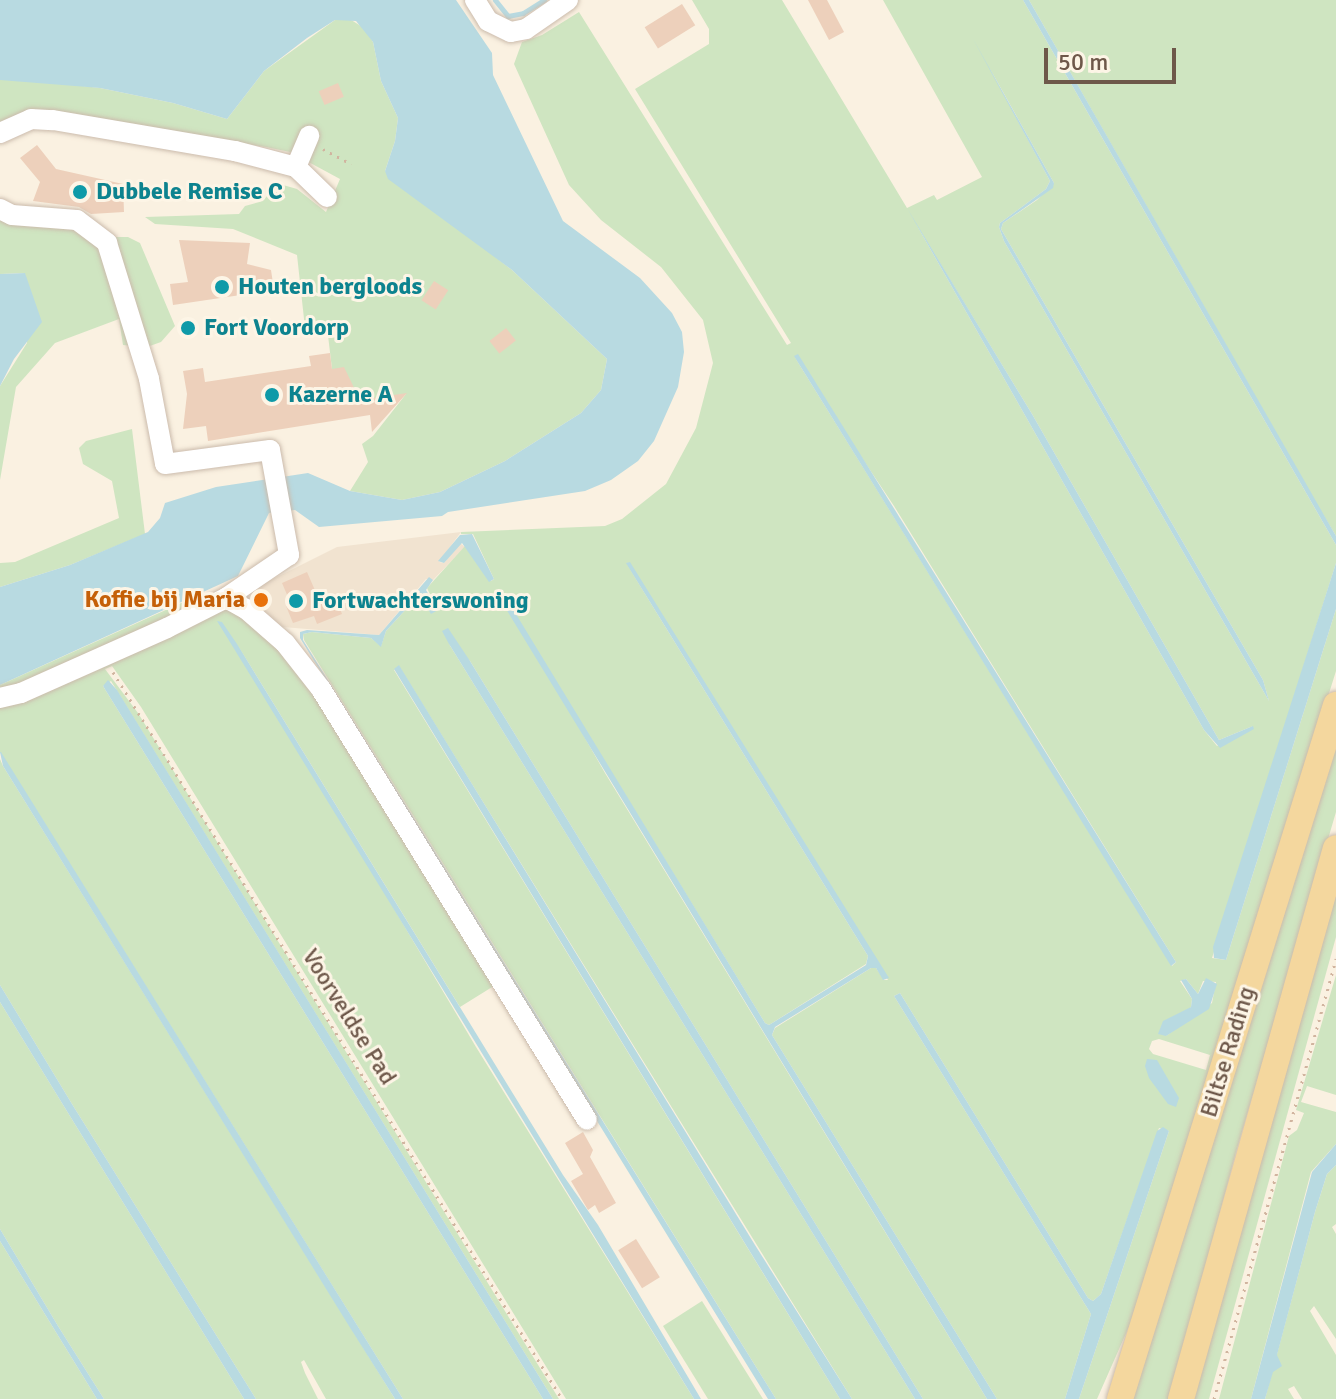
<!DOCTYPE html>
<style>
body{margin:0}
#map{position:relative;width:1336px;height:1399px;overflow:hidden;background:#faf1e1;font-family:Signika,sans-serif}
div>[style]{position:absolute}
.residential>*{inset:0;background:#f1e3d0}
.green>*{inset:0;background:#cfe5c1}
.water>*{inset:0;background:#b8dae1}
.stream>*{height:5px;margin:-2.5px;padding:0 2.5px;transform-origin:2.5px;border-radius:2.5px;background:#b8dae1}
.building>*{inset:0;background:#edd0bb;transform-origin:0 0}
.path>*{height:3px;margin-top:-1.5px;transform-origin:0;background:repeating-linear-gradient(90deg,#d1b49f 0 2px,transparent 0 8px)}
.roads{filter:drop-shadow(0 0 2px #cbbbac) drop-shadow(0 0 2px #cbbbac)}
.minor>*{height:20px;margin:-10px;padding:0 10px;transform-origin:10px;border-radius:10px;background:#fff}
.major>*{height:26px;margin:-13px;padding:0 13px;transform-origin:13px;border-radius:13px;background:#f4d79e}
.dots>*{width:22px;height:22px;translate:-50% -50%;box-sizing:border-box;border:4px solid #fdf5e6;border-radius:50%}
span{translate:-50% -50%;white-space:nowrap;text-align:center;line-height:1.15;-webkit-text-stroke:6px #fdf5e6;paint-order:stroke}
.culture-label{font-size:24px;color:#0d838f;font-weight:700}
.left{translate:0 -50%;text-align:left}
.food-label{font-size:24px;color:#c56008;font-weight:700}
.right{translate:-100% -50%;text-align:right}
.street-label{font-size:24px;color:#6e584a}
.scale{position:absolute;left:1044px;top:48px;width:132px;height:36px;box-sizing:border-box;border:4px solid #6e584a;border-top:0;padding-left:10px;font-size:24px;line-height:28px;white-space:nowrap;color:#6e584a;-webkit-text-stroke:6px #fdf5e6;paint-order:stroke}
</style>
<div id="map">
<div class="residential">
<div style="clip-path:polygon(461px 532px,439px 562px,444px 563px,460px 543px,465px 547px,433px 580px,426px 579px,379px 635px,271px 626px,239px 596px,337px 547px)"></div>
</div>
<div class="green">
<div style="clip-path:polygon(evenodd,692px 0,782px 0,907px 208px,934px 195px,937px 200px,982px 177px,883px 0,1023px 0,1336px 545px,1336px 563px,1212px 958px,1226px 960px,1336px 609px,1336px 671px,1135px 1313px,1097px 1399px,1079px 1399px,1169px 1131px,1159px 1128px,1101px 1294px,1093px 1301px,1088px 1298px,900px 993px,894px 996px,1091px 1314px,1065px 1399px,997px 1399px,772px 1035px,775px 1028px,871px 968px,876px 968px,884px 980px,888px 980px,626px 563px,868px 956px,866px 964px,769px 1025px,765px 1023px,506px 600px,605px 773px,987px 1399px,923px 1399px,470px 661px,449px 644px,915px 1399px,852px 1399px,399px 666px,394px 670px,840px 1399px,776px 1399px,304px 640px,303px 634px,312px 632px,371px 638px,381px 646px,386px 631px,419px 595px,426px 606px,437px 609px,427px 588px,465px 546px,491px 581px,494px 579px,473px 534px,461px 534px,461px 532px,605px 526px,622px 519px,666px 484px,696px 428px,713px 363px,703px 320px,661px 267px,601px 220px,569px 185px,514px 64px,522px 42px,542px 35px,579px 12px,787px 345px,791px 343px,635px 89px,709px 44px,709px 29px,692px 0,989px 67px,1054px 183px,1037px 200px,1003px 223px,1001px 229px,1263px 680px,1269px 701px,1004px 241px,999px 227px,1000px 223px,1046px 189px,1050px 181px,989px 67px,692px 0,915px 222px,1032px 414px,1219px 740px,1253px 726px,1217px 746px,1204px 730px,915px 222px,692px 0,794px 356px,894px 506px,1176px 962px,1172px 966px,794px 356px,692px 0,1186px 979px,1198px 994px,1203px 981px,1216px 982px,1212px 1003px,1166px 1036px,1191px 1007px,1192px 999px,1180px 981px,1186px 979px,692px 0,1159px 1039px,1210px 1055px,1206px 1070px,1153px 1054px,1149px 1049px,1152px 1041px,1159px 1039px)"></div>
<div style="clip-path:polygon(1029px 0,1336px 0,1336px 536px,1315px 501px)"></div>
<div style="clip-path:polygon(348px 18px,364px 28px,373px 42px,381px 81px,398px 118px,395px 141px,385px 171px,512px 270px,607px 359px,601px 390px,581px 413px,505px 461px,440px 492px,402px 500px,350px 491px,368px 462px,362px 444px,373px 436px,406px 394px,360px 400px,332px 369px,327px 327px,305px 328px,297px 255px,233px 229px,155px 224px,145px 217px,239px 214px,245px 206px,263px 201px,271px 191px,283px 185px,297px 189px,326px 212px,340px 179px,290px 152px,266px 147px,52px 114px,0 125px,0 80px,23px 79px,100px 88px,173px 103px,227px 119px,264px 71px,335px 20px)"></div>
<div style="clip-path:polygon(0 217px,70px 224px,93px 237px,128px 237px,140px 243px,175px 326px,161px 342px,147px 347px,123px 345px,119px 319px,55px 343px,16px 387px,0 480px,0 386px,27px 343px,25px 273px,0 274px)"></div>
<div style="clip-path:polygon(132px 429px,145px 534px,70px 565px,0 587px,0 563px,15px 562px,119px 518px,112px 481px,83px 464px,79px 448px,86px 441px)"></div>
<div style="clip-path:polygon(201px 594px,231px 606px,289px 656px,497px 984px,460px 1007px,237px 644px,476px 1047px,694px 1399px,566px 1399px,141px 707px,112px 666px,105px 669px,138px 713px,559px 1399px,553px 1399px,111px 681px,103px 686px,543px 1399px,403px 1399px,0 752px,0 685px)"></div>
<div style="clip-path:polygon(1336px 742px,1336px 812px,1236px 1152px,1170px 1399px,1132px 1399px)"></div>
<div style="clip-path:polygon(0 759px,3px 766px,395px 1399px,326px 1399px,304px 1360px,301px 1362px,305px 1373px,318px 1399px,256px 1399px,72px 1104px,0 985px)"></div>
<div style="clip-path:polygon(1336px 887px,1336px 937px,1209px 1399px,1192px 1399px)"></div>
<div style="clip-path:polygon(1336px 975px,1336px 1095px,1307px 1086px,1301px 1102px,1336px 1112px,1336px 1144px,1311px 1172px,1251px 1399px,1219px 1399px,1289px 1136px,1297px 1130px,1304px 1113px,1296px 1110px)"></div>
<div style="clip-path:polygon(0 1002px,65px 1108px,244px 1399px,104px 1399px,58px 1326px,0 1229px)"></div>
<div style="clip-path:polygon(1336px 1165px,1336px 1224px,1332px 1227px,1336px 1234px,1336px 1339px,1314px 1306px,1310px 1311px,1336px 1355px,1336px 1399px,1302px 1399px,1294px 1386px,1288px 1389px,1294px 1399px,1265px 1399px,1315px 1212px,1327px 1174px)"></div>
<div style="clip-path:polygon(0 1241px,54px 1329px,97px 1399px,0 1399px)"></div>
<div style="clip-path:polygon(702px 1301px,763px 1399px,708px 1399px,663px 1326px)"></div>
</div>
<div class="water">
<div style="clip-path:polygon(0 0,456px 0,492px 53px,493px 75px,563px 221px,640px 278px,672px 313px,682px 332px,684px 352px,678px 387px,654px 441px,638px 461px,611px 480px,585px 491px,448px 512px,442px 516px,319px 527px,295px 510px,269px 513px,238px 576px,0 685px,0 587px,70px 565px,148px 532px,160px 518px,165px 503px,216px 487px,308px 473px,350px 491px,402px 500px,440px 492px,505px 461px,581px 413px,601px 390px,607px 359px,512px 270px,388px 179px,385px 171px,395px 141px,398px 118px,381px 81px,373px 42px,356px 21px,335px 20px,307px 38px,264px 71px,227px 119px,173px 103px,100px 88px,0 80px)"></div>
<div style="clip-path:polygon(1023px 0,1029px 0,1336px 536px,1336px 545px)"></div>
<div style="clip-path:polygon(972px 37px,1054px 183px,1053px 188px,1003px 223px,1001px 229px,1263px 680px,1269px 701px,1004px 241px,999px 227px,1000px 223px,1046px 189px,1050px 181px)"></div>
<div style="clip-path:polygon(907px 208px,1032px 414px,1219px 740px,1253px 726px,1254px 729px,1220px 748px,1204px 730px)"></div>
<div style="clip-path:polygon(25px 273px,42px 322px,14px 359px,0 386px,0 274px)"></div>
<div style="clip-path:polygon(798px 354px,1176px 962px,1171px 966px,794px 356px)"></div>
<div style="clip-path:polygon(472px 534px,494px 579px,489px 582px,462px 543px,444px 563px,438px 561px,460px 535px)"></div>
<div style="clip-path:polygon(630px 562px,889px 978px,883px 980px,876px 968px,871px 968px,775px 1027px,772px 1035px,997px 1399px,987px 1399px,503px 604px,508px 601px,765px 1023px,769px 1025px,866px 965px,868px 956px,626px 563px)"></div>
<div style="clip-path:polygon(1336px 563px,1336px 609px,1226px 960px,1214px 958px,1213px 947px)"></div>
<div style="clip-path:polygon(429px 577px,433px 580px,426px 590px,438px 610px,431px 614px,419px 595px,386px 631px,381px 647px,371px 638px,312px 632px,303px 634px,303px 640px,776px 1399px,768px 1399px,300px 638px,300px 632px,307px 630px,379px 635px)"></div>
<div style="clip-path:polygon(217px 621px,222px 622px,237px 644px,563px 1175px,598px 1225px,701px 1399px,694px 1399px)"></div>
<div style="clip-path:polygon(448px 628px,470px 661px,923px 1399px,915px 1399px,449px 644px,442px 631px)"></div>
<div style="clip-path:polygon(399px 665px,755px 1245px,852px 1399px,840px 1399px,394px 669px)"></div>
<div style="clip-path:polygon(108px 680px,117px 690px,553px 1399px,543px 1399px,103px 686px)"></div>
<div style="clip-path:polygon(0 752px,1px 752px,403px 1399px,395px 1399px,349px 1326px,3px 766px)"></div>
<div style="clip-path:polygon(1206px 978px,1217px 984px,1209px 1009px,1166px 1036px,1158px 1034px,1163px 1021px,1191px 1007px,1192px 999px,1181px 980px,1186px 979px,1198px 994px)"></div>
<div style="clip-path:polygon(0 985px,72px 1104px,256px 1399px,244px 1399px,65px 1108px,0 1002px)"></div>
<div style="clip-path:polygon(900px 993px,1088px 1298px,1093px 1301px,1101px 1294px,1157px 1131px,1163px 1127px,1169px 1131px,1079px 1399px,1065px 1399px,1091px 1314px,894px 996px)"></div>
<div style="clip-path:polygon(1147px 1059px,1157px 1060px,1179px 1098px,1176px 1107px,1168px 1104px,1149px 1078px,1145px 1066px)"></div>
<div style="clip-path:polygon(1336px 1144px,1336px 1165px,1327px 1174px,1315px 1212px,1277px 1355px,1282px 1366px,1273px 1372px,1265px 1399px,1251px 1399px,1312px 1172px)"></div>
<div style="clip-path:polygon(0 1229px,58px 1326px,104px 1399px,97px 1399px,0 1241px)"></div>
</div>
<div class="stream">
<div style="left:495px;top:0;width:21px;rotate:51deg"></div>
<div style="left:508px;top:16px;width:15px;rotate:-11deg"></div>
<div style="left:523px;top:13px;width:25px;rotate:-32deg"></div>
</div>
<div class="building">
<div style="clip-path:polygon(808px 0,827px 0,844px 32px,829px 40px)"></div>
<div style="left:682px;top:4px;width:25px;height:44px;rotate:58deg"></div>
<div style="left:338px;top:83px;width:15px;height:21px;rotate:67deg"></div>
<div style="clip-path:polygon(37px 145px,56px 169px,123px 184px,124px 212px,91px 214px,79px 207px,33px 201px,40px 182px,20px 158px)"></div>
<div style="clip-path:polygon(179px 240px,250px 243px,247px 264px,271px 270px,274px 290px,173px 305px,170px 284px,188px 282px)"></div>
<div style="left:434px;top:281px;width:17px;height:23px;rotate:33deg"></div>
<div style="left:506px;top:328px;width:16px;height:21px;rotate:52deg"></div>
<div style="clip-path:polygon(330px 353px,332px 369px,344px 367px,360px 400px,407px 393px,372px 432px,370px 415px,208px 441px,206px 426px,183px 429px,187px 394px,183px 371px,203px 368px,205px 382px,311px 366px,309px 356px)"></div>
<div style="clip-path:polygon(307px 572px,321px 604px,336px 598px,342px 614px,317px 624px,314px 616px,293px 623px,286px 606px,291px 604px,282px 583px)"></div>
<div style="clip-path:polygon(583px 1132px,593px 1150px,590px 1157px,616px 1203px,599px 1213px,595px 1205px,588px 1210px,571px 1181px,583px 1174px,565px 1143px)"></div>
<div style="left:636px;top:1239px;width:45px;height:21px;rotate:58deg"></div>
</div>
<div class="path">
<div style="left:323px;top:149px;width:32px;rotate:28deg"></div>
<div style="left:113px;top:672px;width:854px;rotate:58.3deg"></div>
<div style="left:1214px;top:1399px;width:457px;rotate:-74.5deg"></div>
</div>
<div class="roads">
<div class="minor">
<div style="left:475px;top:0;width:25px;rotate:58deg"></div>
<div style="left:488px;top:21px;width:25px;rotate:26deg"></div>
<div style="left:511px;top:32px;width:15px;rotate:-11deg"></div>
<div style="left:526px;top:29px;width:51px;rotate:-34.6deg"></div>
<div style="left:0;top:133px;width:34px;rotate:-24deg"></div>
<div style="left:31px;top:119px;width:22px;rotate:3deg"></div>
<div style="left:53px;top:120px;width:185px;rotate:9.7deg"></div>
<div style="left:235px;top:151px;width:63px;rotate:14.7deg"></div>
<div style="left:296px;top:167px;width:43px;rotate:44.1deg"></div>
<div style="left:296px;top:167px;width:34px;rotate:-67deg"></div>
<div style="left:0;top:209px;width:13px;rotate:27deg"></div>
<div style="left:12px;top:215px;width:65px;rotate:4.4deg"></div>
<div style="left:77px;top:220px;width:38px;rotate:37deg"></div>
<div style="left:107px;top:243px;width:142px;rotate:72.8deg"></div>
<div style="left:149px;top:379px;width:86px;rotate:79.3deg"></div>
<div style="left:165px;top:464px;width:106px;rotate:-7.6deg"></div>
<div style="left:270px;top:450px;width:107px;rotate:79.7deg"></div>
<div style="left:289px;top:555px;width:76px;rotate:145.7deg"></div>
<div style="left:226px;top:598px;width:66px;rotate:153deg"></div>
<div style="left:167px;top:628px;width:160px;rotate:156deg"></div>
<div style="left:21px;top:693px;width:22px;rotate:167deg"></div>
<div style="left:226px;top:598px;width:23px;rotate:29deg"></div>
<div style="left:246px;top:609px;width:52px;rotate:41.1deg"></div>
<div style="left:285px;top:643px;width:58px;rotate:52deg"></div>
<div style="left:321px;top:689px;width:506px;rotate:58.32deg"></div>
</div>
<div class="major">
<div style="left:1120px;top:1399px;width:727px;rotate:-72.71deg"></div>
<div style="left:1181px;top:1399px;width:572px;rotate:-74.29deg"></div>
</div>
</div>
<div class="dots">
<div style="left:80px;top:192px;background:#0f9aa8"></div>
<div style="left:222px;top:287px;background:#0f9aa8"></div>
<div style="left:188px;top:328px;background:#0f9aa8"></div>
<div style="left:272px;top:395px;background:#0f9aa8"></div>
<div style="left:261px;top:600px;background:#e8710a"></div>
<div style="left:296px;top:601px;background:#0f9aa8"></div>
</div>
<div class="culture-label">
<span class="left" style="left:96px;top:192px">Dubbele Remise C</span>
<span class="left" style="left:238px;top:287px">Houten bergloods</span>
<span class="left" style="left:204px;top:328px">Fort Voordorp</span>
<span class="left" style="left:288px;top:395px">Kazerne A</span>
<span class="left" style="left:312px;top:601px">Fortwachterswoning</span>
</div>
<div class="food-label">
<span class="right" style="left:245px;top:600px">Koffie bij Maria</span>
</div>
<div class="street-label">
<span style="left:349px;top:1017px;rotate:58deg">Voorveldse Pad</span>
<span style="left:1228px;top:1052px;rotate:-73deg">Biltse Rading</span>
</div>
<div class="scale">50 m</div>
</div>
